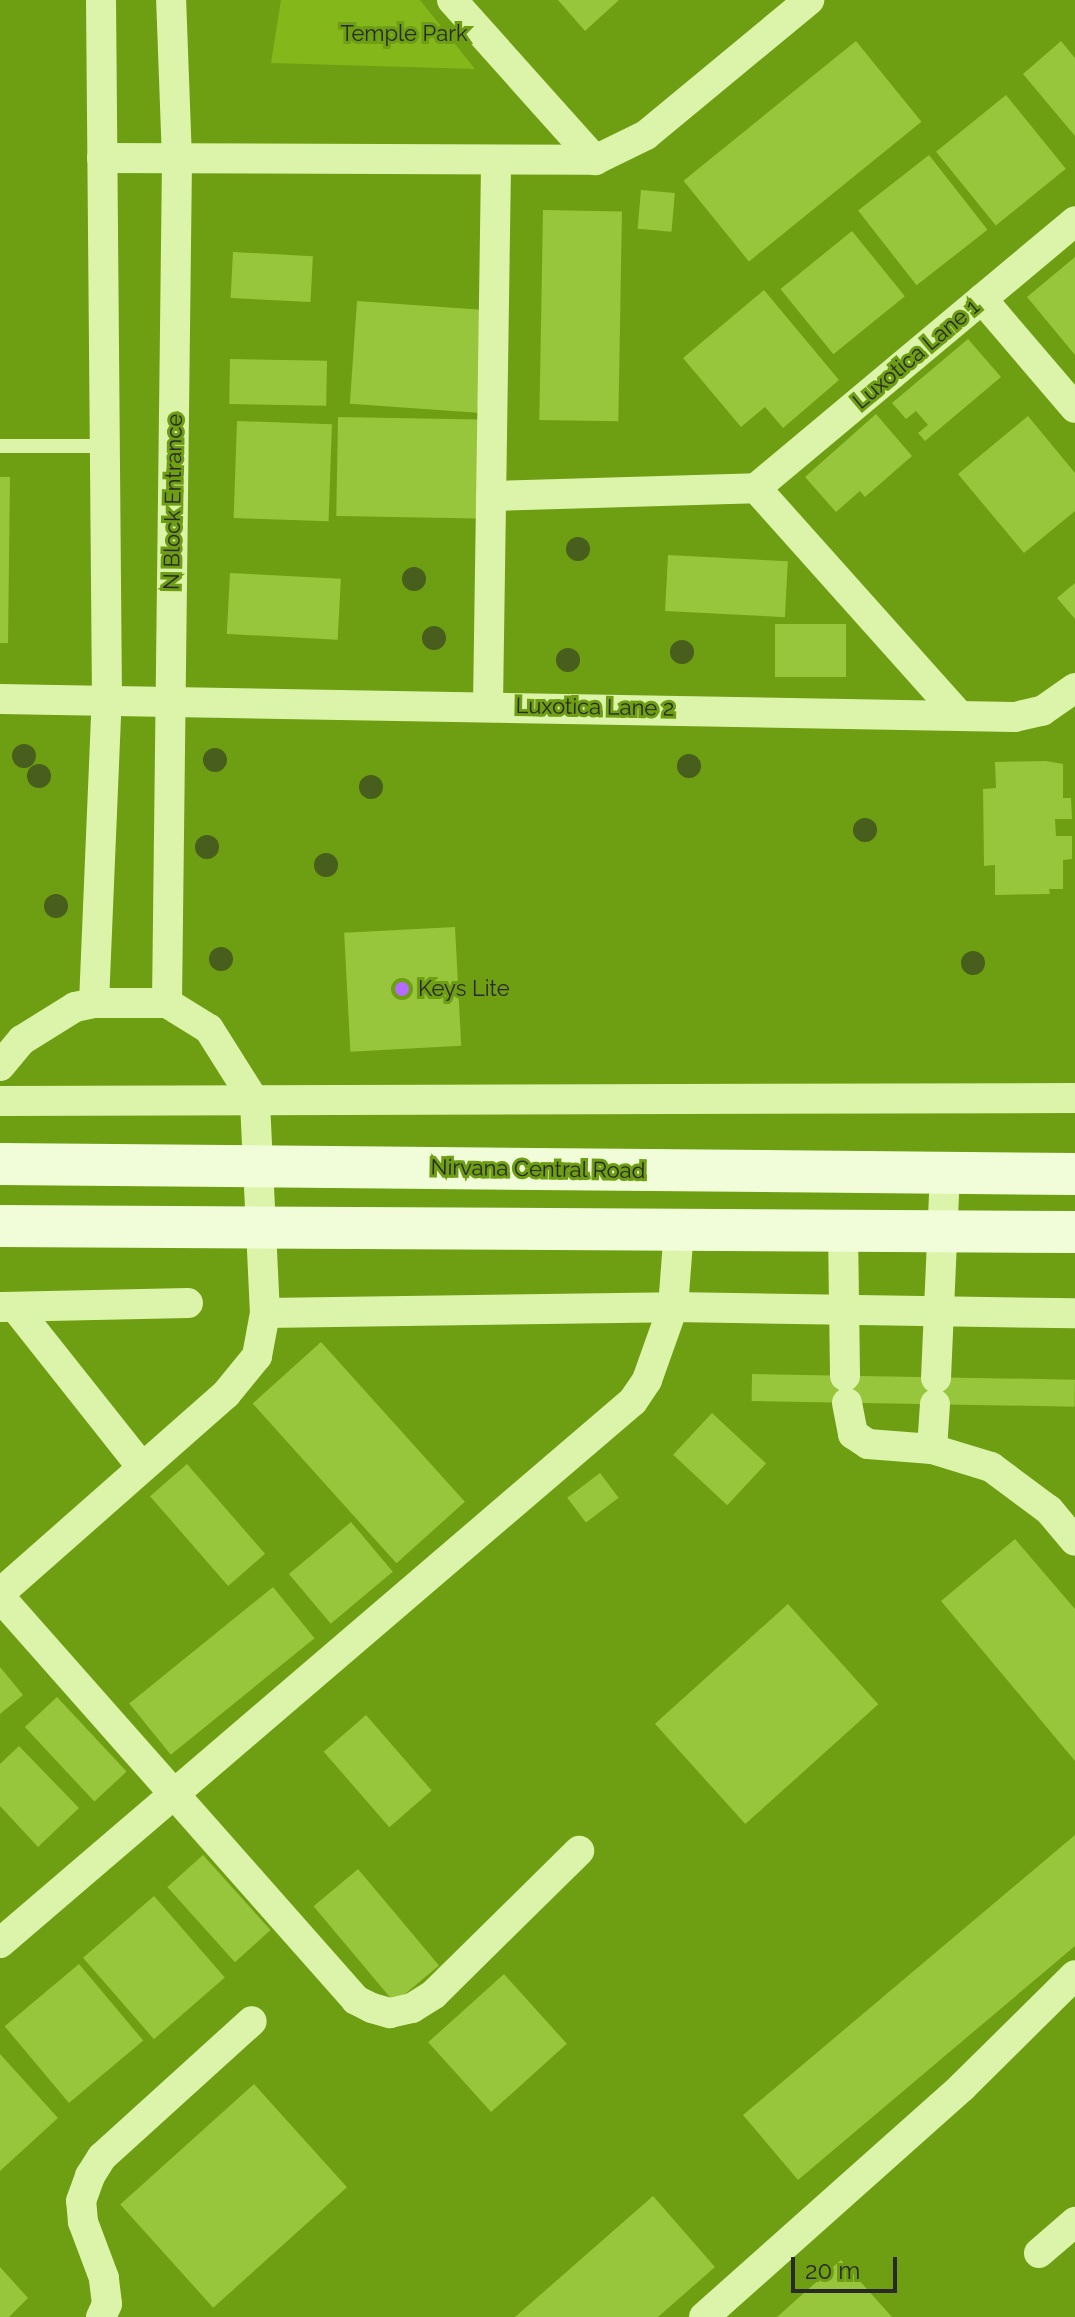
<!DOCTYPE html>
<style>
body{margin:0}
#map{position:relative;width:1075px;height:2317px;overflow:hidden;background:#6e9e12;font-family:Raleway,sans-serif}
div>[style]{position:absolute}
.green>*{inset:0;background:#84b81a}
.building>*{inset:0;background:#97c53b;transform-origin:0 0}
.lane>*{height:14px;margin:-7px;padding:0 7px;transform-origin:7px;border-radius:7px;background:#dcf4a9}
.street>*{height:30px;margin:-15px;padding:0 15px;transform-origin:15px;border-radius:15px;background:#dcf4a9}
.secondary>*{height:42px;margin:-21px;padding:0 21px;transform-origin:21px;border-radius:21px;background:#f1fdd9}
.trees>*{width:24px;height:24px;margin:-12px;border-radius:50%;background:#475e1c}
.dots>*{width:22px;height:22px;translate:-50% -50%;box-sizing:border-box;border:4px solid #6e9e12;border-radius:50%}
span{translate:-50% -50%;white-space:nowrap;text-align:center;line-height:1.15;-webkit-text-stroke:6px #6e9e12;paint-order:stroke}
.park-label{font-size:22px;color:#272924}
.street-label{font-size:22px;color:#292929}
.poi-label{font-size:22px;color:#292929}
.left{translate:0 -50%;text-align:left}
.scale{position:absolute;left:791px;top:2257px;width:106px;height:36px;box-sizing:border-box;border:4px solid #292929;border-top:0;padding-left:10px;font-size:24px;line-height:28px;white-space:nowrap;color:#292929;-webkit-text-stroke:6px #6e9e12;paint-order:stroke}
</style>
<div id="map">
<div class="green">
<div style="clip-path:polygon(281px 0,420px 0,475px 69px,271px 63px)"></div>
</div>
<div class="building">
<div style="clip-path:polygon(558px 0,619px 0,585px 31px)"></div>
<div style="left:856px;top:41px;width:104px;height:222px;rotate:51deg"></div>
<div style="clip-path:polygon(1061px 41px,1075px 58px,1075px 136px,1023px 74px)"></div>
<div style="left:1006px;top:95px;width:95px;height:90px;rotate:51deg"></div>
<div style="left:929px;top:155px;width:95px;height:90px;rotate:52deg"></div>
<div style="left:641px;top:190px;width:34px;height:39px;rotate:5deg"></div>
<div style="left:543px;top:210px;width:79px;height:210px;rotate:1deg"></div>
<div style="left:852px;top:231px;width:84px;height:92px;rotate:51deg"></div>
<div style="left:233px;top:252px;width:80px;height:46px;rotate:3deg"></div>
<div style="clip-path:polygon(1075px 257px,1075px 355px,1027px 297px)"></div>
<div style="clip-path:polygon(764px 290px,839px 380px,783px 428px,765px 407px,741px 427px,683px 358px)"></div>
<div style="left:357px;top:301px;width:128px;height:103px;rotate:4deg"></div>
<div style="clip-path:polygon(968px 339px,1001px 377px,925px 441px,918px 433px,928px 425px,916px 411px,906px 419px,892px 403px)"></div>
<div style="left:230px;top:359px;width:97px;height:45px;rotate:1deg"></div>
<div style="clip-path:polygon(876px 414px,912px 456px,865px 497px,860px 491px,836px 512px,805px 477px)"></div>
<div style="clip-path:polygon(1028px 416px,1075px 473px,1075px 511px,1024px 553px,958px 474px)"></div>
<div style="left:338px;top:417px;width:142px;height:99px;rotate:1deg"></div>
<div style="left:237px;top:421px;width:95px;height:97px;rotate:2deg"></div>
<div style="clip-path:polygon(0 477px,10px 477px,8px 643px,0 643px)"></div>
<div style="left:668px;top:555px;width:120px;height:56px;rotate:3deg"></div>
<div style="left:230px;top:573px;width:111px;height:61px;rotate:3deg"></div>
<div style="clip-path:polygon(1075px 583px,1075px 619px,1057px 598px)"></div>
<div style="left:846px;top:624px;width:53px;height:71px;rotate:90deg"></div>
<div style="clip-path:polygon(1046px 761px,1063px 764px,1063px 798px,1071px 798px,1072px 819px,1055px 819px,1056px 836px,1072px 836px,1072px 859px,1063px 860px,1063px 889px,1049px 889px,1050px 894px,995px 895px,995px 865px,984px 866px,983px 789px,996px 788px,995px 762px)"></div>
<div style="left:455px;top:927px;width:119px;height:111px;rotate:87deg"></div>
<div style="left:321px;top:1342px;width:215px;height:92px;rotate:48deg"></div>
<div style="left:752px;top:1374px;width:323px;height:27px;rotate:1deg"></div>
<div style="left:712px;top:1413px;width:74px;height:57px;rotate:43deg"></div>
<div style="left:187px;top:1464px;width:119px;height:49px;rotate:49deg"></div>
<div style="left:600px;top:1473px;width:31px;height:41px;rotate:53deg"></div>
<div style="left:351px;top:1522px;width:65px;height:81px;rotate:50deg"></div>
<div style="clip-path:polygon(1015px 1539px,1075px 1609px,1075px 1761px,941px 1601px)"></div>
<div style="left:273px;top:1587px;width:66px;height:185px;rotate:51deg"></div>
<div style="left:788px;top:1604px;width:135px;height:179px;rotate:48deg"></div>
<div style="clip-path:polygon(0 1667px,23px 1695px,0 1714px)"></div>
<div style="left:57px;top:1697px;width:102px;height:44px;rotate:47deg"></div>
<div style="left:366px;top:1715px;width:100px;height:56px;rotate:49deg"></div>
<div style="clip-path:polygon(19px 1746px,79px 1808px,38px 1847px,0 1806px,0 1764px)"></div>
<div style="clip-path:polygon(1075px 1835px,1075px 1946px,798px 2180px,743px 2115px)"></div>
<div style="left:203px;top:1855px;width:101px;height:48px;rotate:48deg"></div>
<div style="left:358px;top:1869px;width:126px;height:58px;rotate:50deg"></div>
<div style="left:154px;top:1896px;width:108px;height:94px;rotate:49deg"></div>
<div style="left:79px;top:1964px;width:100px;height:97px;rotate:50deg"></div>
<div style="left:504px;top:1974px;width:94px;height:102px;rotate:48deg"></div>
<div style="clip-path:polygon(0 2054px,58px 2118px,0 2171px)"></div>
<div style="left:254px;top:2084px;width:139px;height:180px;rotate:48deg"></div>
<div style="clip-path:polygon(653px 2196px,715px 2267px,658px 2317px,515px 2317px)"></div>
<div style="clip-path:polygon(841px 2260px,892px 2317px,777px 2317px)"></div>
<div style="clip-path:polygon(0 2267px,28px 2298px,9px 2317px,0 2317px)"></div>
</div>
<div class="lane">
<div style="left:0;top:446px;width:104px"></div>
</div>
<div class="street">
<div style="left:452px;top:0;width:215px;rotate:48.2deg"></div>
<div style="left:102px;top:158px;width:493px;rotate:0.2deg"></div>
<div style="left:595px;top:160px;width:57px;rotate:-26.1deg"></div>
<div style="left:646px;top:135px;width:212px;rotate:-39.6deg"></div>
<div style="left:982px;top:299px;width:143px;rotate:49.5deg"></div>
<div style="left:756px;top:488px;width:416px;rotate:-39.9deg"></div>
<div style="left:491px;top:496px;width:265px;rotate:-1.7deg"></div>
<div style="left:756px;top:488px;width:300px;rotate:48.2deg"></div>
<div style="left:0;top:699px;width:1015px;rotate:1.02deg"></div>
<div style="left:1015px;top:717px;width:28px;rotate:-13deg"></div>
<div style="left:1042px;top:711px;width:40px;rotate:-34.9deg"></div>
<div style="left:488px;top:705px;width:541px;rotate:-89.15deg"></div>
<div style="left:94px;top:1003px;width:304px;rotate:-87.6deg"></div>
<div style="left:107px;top:699px;width:699px;rotate:-90.49deg"></div>
<div style="left:167px;top:1003px;width:843px;rotate:-89.32deg"></div>
<div style="left:177px;top:160px;width:160px;rotate:-92.1deg"></div>
<div style="left:0;top:1066px;width:34px;rotate:-50deg"></div>
<div style="left:22px;top:1040px;width:62px;rotate:-31.9deg"></div>
<div style="left:75px;top:1007px;width:19px;rotate:-12deg"></div>
<div style="left:94px;top:1003px;width:73px"></div>
<div style="left:167px;top:1003px;width:49px;rotate:31.8deg"></div>
<div style="left:209px;top:1029px;width:86px;rotate:57.8deg"></div>
<div style="left:255px;top:1102px;width:211px;rotate:87.3deg"></div>
<div style="left:265px;top:1313px;width:44px;rotate:100.5deg"></div>
<div style="left:257px;top:1356px;width:49px;rotate:129.2deg"></div>
<div style="left:226px;top:1394px;width:301px;rotate:138.6deg"></div>
<div style="left:0;top:1101px;width:1075px;rotate:-0.16deg"></div>
<div style="left:843px;top:1230px;width:146px;rotate:89.2deg"></div>
<div style="left:2px;top:1307px;width:186px;rotate:-1.2deg"></div>
<div style="left:15px;top:1307px;width:204px;rotate:51.6deg"></div>
<div style="left:265px;top:1313px;width:408px;rotate:-0.8deg"></div>
<div style="left:673px;top:1307px;width:402px;rotate:0.9deg"></div>
<div style="left:936px;top:1378px;width:205px;rotate:-87.5deg"></div>
<div style="left:847px;top:1403px;width:32px;rotate:79deg"></div>
<div style="left:853px;top:1434px;width:18px;rotate:34deg"></div>
<div style="left:868px;top:1444px;width:64px;rotate:4.5deg"></div>
<div style="left:932px;top:1449px;width:62px;rotate:17deg"></div>
<div style="left:991px;top:1467px;width:72px;rotate:36.6deg"></div>
<div style="left:1049px;top:1510px;width:40px;rotate:50deg"></div>
<div style="left:932px;top:1449px;width:45px;rotate:-86.2deg"></div>
<div style="left:0;top:1597px;width:538px;rotate:48.54deg"></div>
<div style="left:356px;top:2000px;width:18px;rotate:27deg"></div>
<div style="left:372px;top:2008px;width:19px;rotate:16deg"></div>
<div style="left:390px;top:2013px;width:23px;rotate:-13deg"></div>
<div style="left:412px;top:2008px;width:26px;rotate:-32deg"></div>
<div style="left:434px;top:1994px;width:204px;rotate:-44.6deg"></div>
<div style="left:0;top:1943px;width:833px;rotate:-40.57deg"></div>
<div style="left:633px;top:1401px;width:25px;rotate:-56deg"></div>
<div style="left:647px;top:1380px;width:77px;rotate:-70.4deg"></div>
<div style="left:673px;top:1307px;width:78px;rotate:-85.6deg"></div>
<div style="left:1039px;top:2253px;width:48px;rotate:-40.7deg"></div>
<div style="left:101px;top:2317px;width:14px;rotate:-65deg"></div>
<div style="left:107px;top:2304px;width:26px;rotate:-97deg"></div>
<div style="left:104px;top:2278px;width:60px;rotate:-110.6deg"></div>
<div style="left:83px;top:2222px;width:21px;rotate:-95deg"></div>
<div style="left:81px;top:2201px;width:27px;rotate:-70deg"></div>
<div style="left:90px;top:2176px;width:22px;rotate:-58deg"></div>
<div style="left:102px;top:2157px;width:202px;rotate:-42.2deg"></div>
<div style="left:704px;top:2317px;width:346px;rotate:-41.7deg"></div>
<div style="left:962px;top:2087px;width:159px;rotate:-44.7deg"></div>
</div>
<div class="secondary">
<div style="left:0;top:1164px;width:1075px;rotate:0.53deg"></div>
<div style="left:0;top:1226px;width:1075px;rotate:0.32deg"></div>
</div>
<div class="trees">
<div style="left:578px;top:549px"></div>
<div style="left:414px;top:579px"></div>
<div style="left:434px;top:638px"></div>
<div style="left:682px;top:652px"></div>
<div style="left:568px;top:660px"></div>
<div style="left:24px;top:756px"></div>
<div style="left:215px;top:760px"></div>
<div style="left:689px;top:766px"></div>
<div style="left:39px;top:776px"></div>
<div style="left:371px;top:787px"></div>
<div style="left:865px;top:830px"></div>
<div style="left:207px;top:847px"></div>
<div style="left:326px;top:865px"></div>
<div style="left:56px;top:906px"></div>
<div style="left:221px;top:959px"></div>
<div style="left:973px;top:963px"></div>
</div>
<div class="dots">
<div style="left:402px;top:989px;background:#b46cff"></div>
</div>
<div class="park-label">
<span style="left:404px;top:34px">Temple Park</span>
</div>
<div class="street-label">
<span style="left:916px;top:354px;rotate:-40deg">Luxotica Lane 1</span>
<span style="left:173px;top:502px;rotate:-89deg">N Block Entrance</span>
<span style="left:595px;top:707px;rotate:1deg">Luxotica Lane 2</span>
<span style="left:538px;top:1169px;rotate:1deg">Nirvana Central Road</span>
</div>
<div class="poi-label">
<span class="left" style="left:418px;top:989px">Keys Lite</span>
</div>
<div class="scale">20 m</div>
</div>
